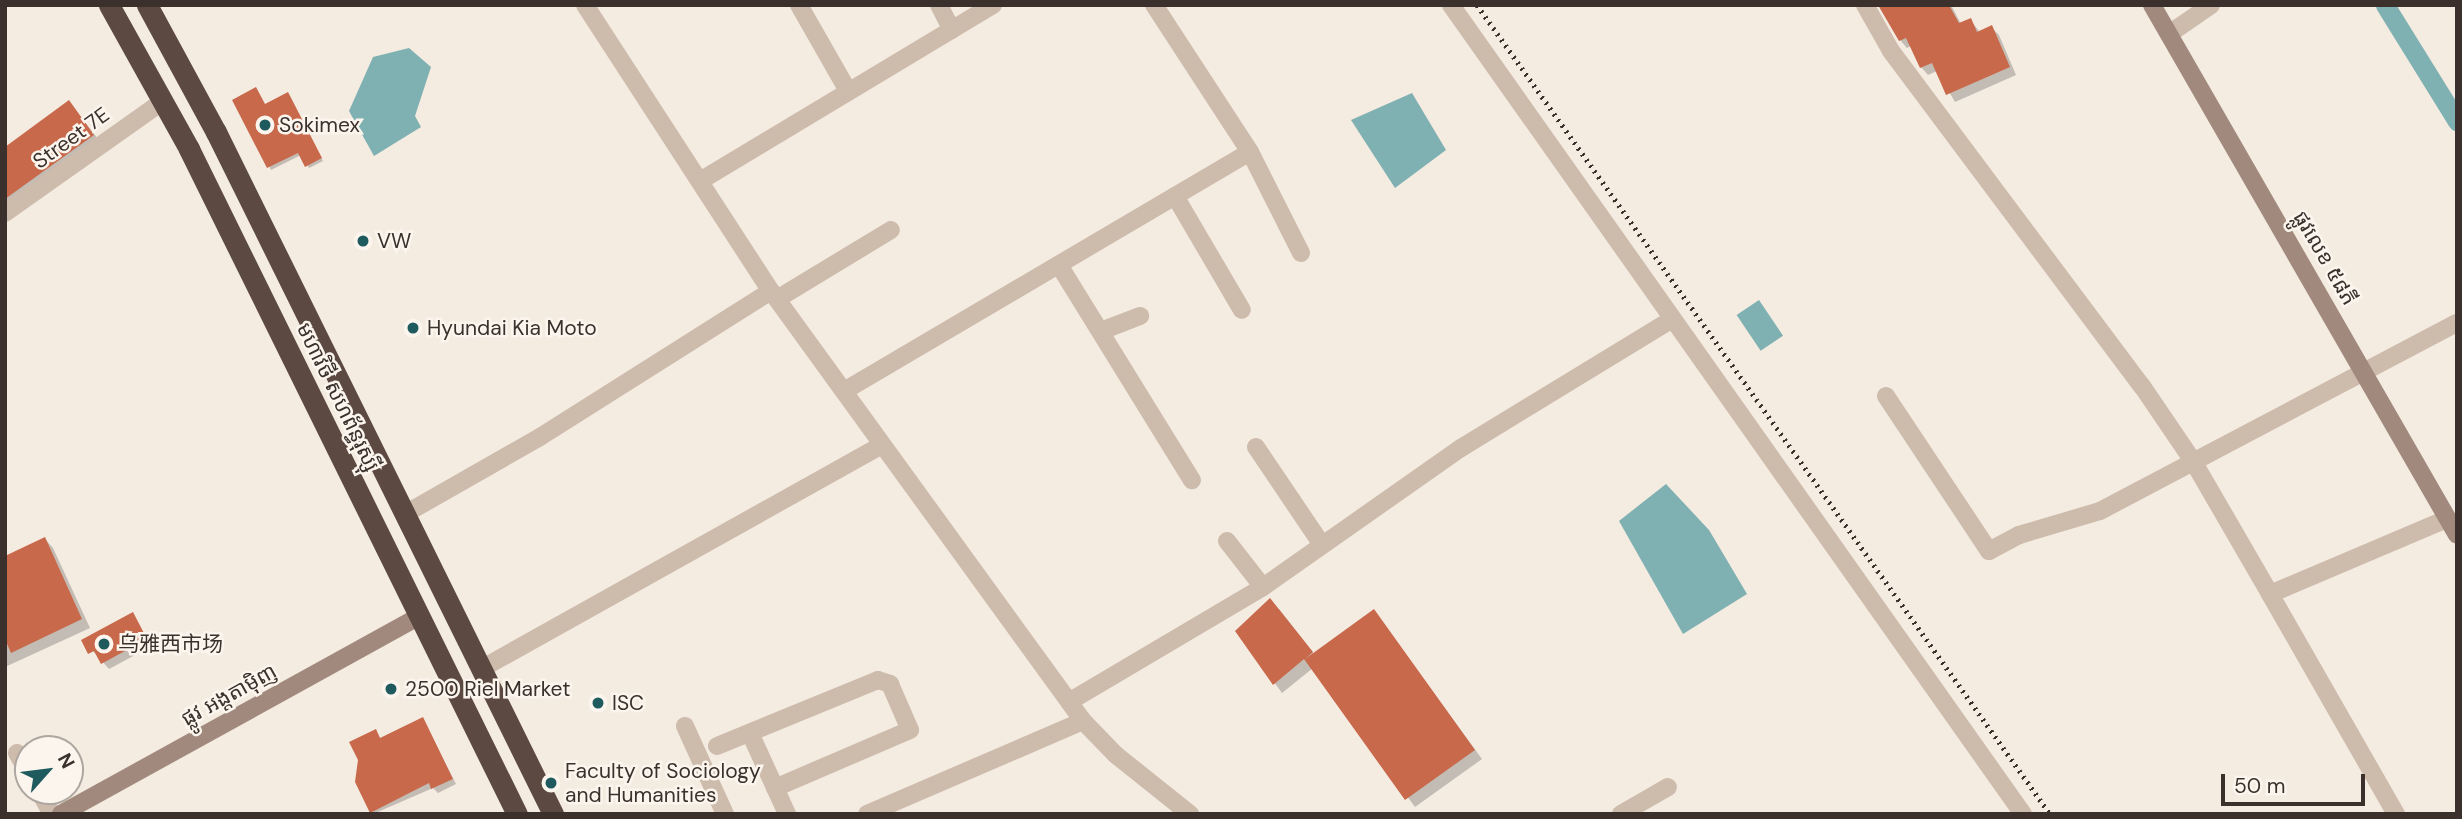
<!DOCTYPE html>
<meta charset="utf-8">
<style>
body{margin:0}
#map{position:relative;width:2462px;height:819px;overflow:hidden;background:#f4ebe1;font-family:"DM Sans","Noto Sans SC","Noto Sans Khmer",sans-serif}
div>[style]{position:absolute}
.water>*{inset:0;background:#7fb0b2;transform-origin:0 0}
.shadow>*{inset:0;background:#0003}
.canal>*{height:19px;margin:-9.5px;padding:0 9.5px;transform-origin:9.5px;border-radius:9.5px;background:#7fb0b2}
.building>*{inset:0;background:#c8694b}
.street>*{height:18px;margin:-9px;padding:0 9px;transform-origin:9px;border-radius:9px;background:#cdbbac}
.secondary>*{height:18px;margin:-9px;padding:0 9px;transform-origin:9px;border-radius:9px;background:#a18a7d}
.highway>*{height:21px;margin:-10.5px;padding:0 10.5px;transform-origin:10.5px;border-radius:10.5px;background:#5c4a42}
.rail>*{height:5px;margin-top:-2.5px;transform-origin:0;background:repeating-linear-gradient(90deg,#3b302b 0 2px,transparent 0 7px)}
.dots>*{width:19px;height:19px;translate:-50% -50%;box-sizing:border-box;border:4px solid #fbf5ee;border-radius:50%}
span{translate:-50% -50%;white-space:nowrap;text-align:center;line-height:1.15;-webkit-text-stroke:5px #fbf5ee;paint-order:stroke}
.poi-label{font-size:21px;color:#3b302b}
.left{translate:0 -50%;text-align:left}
.street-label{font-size:21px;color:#3b302b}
.frame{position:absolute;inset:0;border:7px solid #3b302b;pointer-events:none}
.north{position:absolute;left:14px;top:735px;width:70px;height:70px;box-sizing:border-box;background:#fbf5ee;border:2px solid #aea6a0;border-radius:50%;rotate:62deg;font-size:19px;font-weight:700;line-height:28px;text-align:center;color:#3b302b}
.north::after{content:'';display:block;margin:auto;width:24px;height:32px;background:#1f5a5e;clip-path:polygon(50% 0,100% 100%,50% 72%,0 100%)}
.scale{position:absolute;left:2221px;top:774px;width:144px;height:32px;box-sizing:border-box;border:4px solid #3b302b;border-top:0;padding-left:9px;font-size:21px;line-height:24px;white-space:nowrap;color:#3b302b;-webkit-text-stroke:5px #fbf5ee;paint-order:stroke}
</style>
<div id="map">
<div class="water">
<div style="clip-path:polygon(409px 48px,431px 67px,415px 116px,421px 127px,374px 156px,349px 111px,373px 57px)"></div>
<div style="clip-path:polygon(1412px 93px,1446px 150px,1395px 188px,1351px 120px)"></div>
<div style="left:1759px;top:300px;width:43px;height:27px;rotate:56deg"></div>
<div style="clip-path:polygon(1666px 484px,1709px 530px,1747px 594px,1683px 634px,1619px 521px)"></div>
</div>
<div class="shadow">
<div style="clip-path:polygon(1880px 5px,1951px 5px,1961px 24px,1970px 20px,1980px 32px,1991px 27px,1999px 35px,2016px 75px,1955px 102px,1937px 71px,1928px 75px,1921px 67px,1911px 46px,1907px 48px,1900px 40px)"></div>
<div style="clip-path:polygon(290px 97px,323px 161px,309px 168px,301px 155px,271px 170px,234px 100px,265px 106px)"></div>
<div style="clip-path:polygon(69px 102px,102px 144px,5px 216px,5px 149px)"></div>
<div style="clip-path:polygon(45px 539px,53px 548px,90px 628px,5px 667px,5px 557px)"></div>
<div style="clip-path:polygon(1279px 609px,1314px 654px,1374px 611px,1482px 759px,1415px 807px,1313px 668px,1282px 693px,1237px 631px)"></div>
<div style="clip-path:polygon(132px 615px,152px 646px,109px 669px,83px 640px)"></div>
<div style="clip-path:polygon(423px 719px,456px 784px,438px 793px,433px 788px,373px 814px,375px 731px,381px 739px)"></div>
</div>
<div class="canal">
<div style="left:2385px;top:5px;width:137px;rotate:58.2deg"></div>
</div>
<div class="building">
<div style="clip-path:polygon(1878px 5px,1949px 5px,1959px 23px,1971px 18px,1977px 32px,1992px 25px,2010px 67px,1946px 95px,1932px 63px,1920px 68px,1906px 38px,1899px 41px)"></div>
<div style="clip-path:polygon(256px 87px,265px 104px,288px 92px,322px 158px,305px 167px,298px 153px,267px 168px,232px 100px)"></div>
<div style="clip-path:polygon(69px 100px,94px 135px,5px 199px,5px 147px)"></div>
<div style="clip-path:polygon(45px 537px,82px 619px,11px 653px,5px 639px,5px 556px)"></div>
<div style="clip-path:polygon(1270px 598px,1313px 652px,1305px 659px,1374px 609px,1475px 750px,1405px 800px,1304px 659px,1273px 685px,1235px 631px)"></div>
<div style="clip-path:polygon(133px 612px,147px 639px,101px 664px,94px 651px,88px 654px,81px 640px)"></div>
<div style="clip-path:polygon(423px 717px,453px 779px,431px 789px,429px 783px,370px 813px,355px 782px,358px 760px,349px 742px,376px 729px,380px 738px)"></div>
</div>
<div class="street">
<div style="left:585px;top:5px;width:341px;rotate:57deg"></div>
<div style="left:771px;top:291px;width:531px;rotate:54.04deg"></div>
<div style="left:1083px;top:721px;width:47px;rotate:45.9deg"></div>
<div style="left:1116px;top:755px;width:95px;rotate:38.6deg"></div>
<div style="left:799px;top:5px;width:97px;rotate:60.3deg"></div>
<div style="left:939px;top:5px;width:28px;rotate:63deg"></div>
<div style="left:1451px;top:5px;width:991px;rotate:54.74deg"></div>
<div style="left:1865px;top:5px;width:53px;rotate:60.5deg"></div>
<div style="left:1891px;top:51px;width:419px;rotate:53.2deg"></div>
<div style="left:2142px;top:386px;width:91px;rotate:55.8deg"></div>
<div style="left:2193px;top:461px;width:154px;rotate:59.9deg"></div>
<div style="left:2270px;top:594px;width:192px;rotate:-23deg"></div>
<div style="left:2169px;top:34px;width:51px;rotate:-34.6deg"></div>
<div style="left:1250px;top:152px;width:113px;rotate:63.2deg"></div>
<div style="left:700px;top:181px;width:342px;rotate:-31deg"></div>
<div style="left:1175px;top:196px;width:132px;rotate:59.6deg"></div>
<div style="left:5px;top:213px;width:194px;rotate:-35.3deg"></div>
<div style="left:1059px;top:265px;width:253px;rotate:58.3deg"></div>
<div style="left:777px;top:299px;width:133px;rotate:-31.2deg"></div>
<div style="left:1101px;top:331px;width:42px;rotate:-21deg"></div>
<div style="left:844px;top:391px;width:471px;rotate:-30.5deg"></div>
<div style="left:1250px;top:152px;width:176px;rotate:-123.1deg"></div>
<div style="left:1886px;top:396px;width:186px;rotate:56.4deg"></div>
<div style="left:1989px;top:551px;width:34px;rotate:-28deg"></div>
<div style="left:2019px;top:535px;width:84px;rotate:-16.5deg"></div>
<div style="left:2100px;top:511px;width:403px;rotate:-27.8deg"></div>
<div style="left:1256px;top:447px;width:118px;rotate:56deg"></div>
<div style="left:405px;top:514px;width:155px;rotate:-29.7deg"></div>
<div style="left:540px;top:437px;width:273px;rotate:-32.3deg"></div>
<div style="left:1227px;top:541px;width:58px;rotate:52deg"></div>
<div style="left:2270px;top:594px;width:254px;rotate:60.2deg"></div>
<div style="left:481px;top:669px;width:458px;rotate:-29.2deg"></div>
<div style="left:1072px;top:700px;width:222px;rotate:-30.6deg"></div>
<div style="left:1263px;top:587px;width:242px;rotate:-35.1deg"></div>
<div style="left:1461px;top:448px;width:247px;rotate:-31.4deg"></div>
<div style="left:685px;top:726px;width:97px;rotate:65.6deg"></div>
<div style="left:750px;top:733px;width:89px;rotate:65.4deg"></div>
<div style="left:717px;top:746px;width:174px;rotate:-22.3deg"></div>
<div style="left:878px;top:680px;width:13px;rotate:18deg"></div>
<div style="left:890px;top:684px;width:50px;rotate:66.5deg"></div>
<div style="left:910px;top:730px;width:147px;rotate:156.8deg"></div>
<div style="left:17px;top:753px;width:22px;rotate:60deg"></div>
<div style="left:39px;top:791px;width:26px;rotate:61deg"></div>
<div style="left:867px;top:814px;width:235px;rotate:-23.3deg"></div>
<div style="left:1621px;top:814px;width:54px;rotate:-29.9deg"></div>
</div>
<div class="secondary">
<div style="left:2152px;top:5px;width:611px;rotate:60.08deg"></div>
<div style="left:61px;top:814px;width:409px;rotate:-28.9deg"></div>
</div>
<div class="highway">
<div style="left:109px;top:5px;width:165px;rotate:60.9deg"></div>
<div style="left:189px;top:149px;width:741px;rotate:63.75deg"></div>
<div style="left:147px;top:5px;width:145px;rotate:61.5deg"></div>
<div style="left:216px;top:132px;width:761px;rotate:63.7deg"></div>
</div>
<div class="rail">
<div style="left:1477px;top:5px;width:991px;rotate:54.69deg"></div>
</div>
<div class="dots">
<div style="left:265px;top:125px;background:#1f5a5e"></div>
<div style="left:363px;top:241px;background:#1f5a5e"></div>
<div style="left:413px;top:328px;background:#1f5a5e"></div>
<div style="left:104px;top:644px;background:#1f5a5e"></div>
<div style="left:391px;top:689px;background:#1f5a5e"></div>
<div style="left:598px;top:703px;background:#1f5a5e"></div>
<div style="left:551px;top:783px;background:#1f5a5e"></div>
</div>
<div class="poi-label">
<span class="left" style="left:279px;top:125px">Sokimex</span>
<span class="left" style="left:377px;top:241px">VW</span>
<span class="left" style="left:427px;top:328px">Hyundai Kia Moto</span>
<span class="left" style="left:118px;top:644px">乌雅西市场</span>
<span class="left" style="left:405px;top:689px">2500 Riel Market</span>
<span class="left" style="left:612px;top:703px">ISC</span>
<span class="left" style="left:565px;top:783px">Faculty of Sociology<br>and Humanities</span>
</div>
<div class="street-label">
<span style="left:71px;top:138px;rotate:-36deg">Street 7E</span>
<span style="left:2325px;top:258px;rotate:60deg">ផ្លូវលេខ ៥៨ភី</span>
<span style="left:338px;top:397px;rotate:64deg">មហាវិថី សហព័ន្ធរុស្ស៊ី</span>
<span style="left:229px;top:695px;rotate:-29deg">ផ្លូវ អង្តតាម៉ិញ</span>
</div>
<div class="frame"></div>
<div class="north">N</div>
<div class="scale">50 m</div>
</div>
